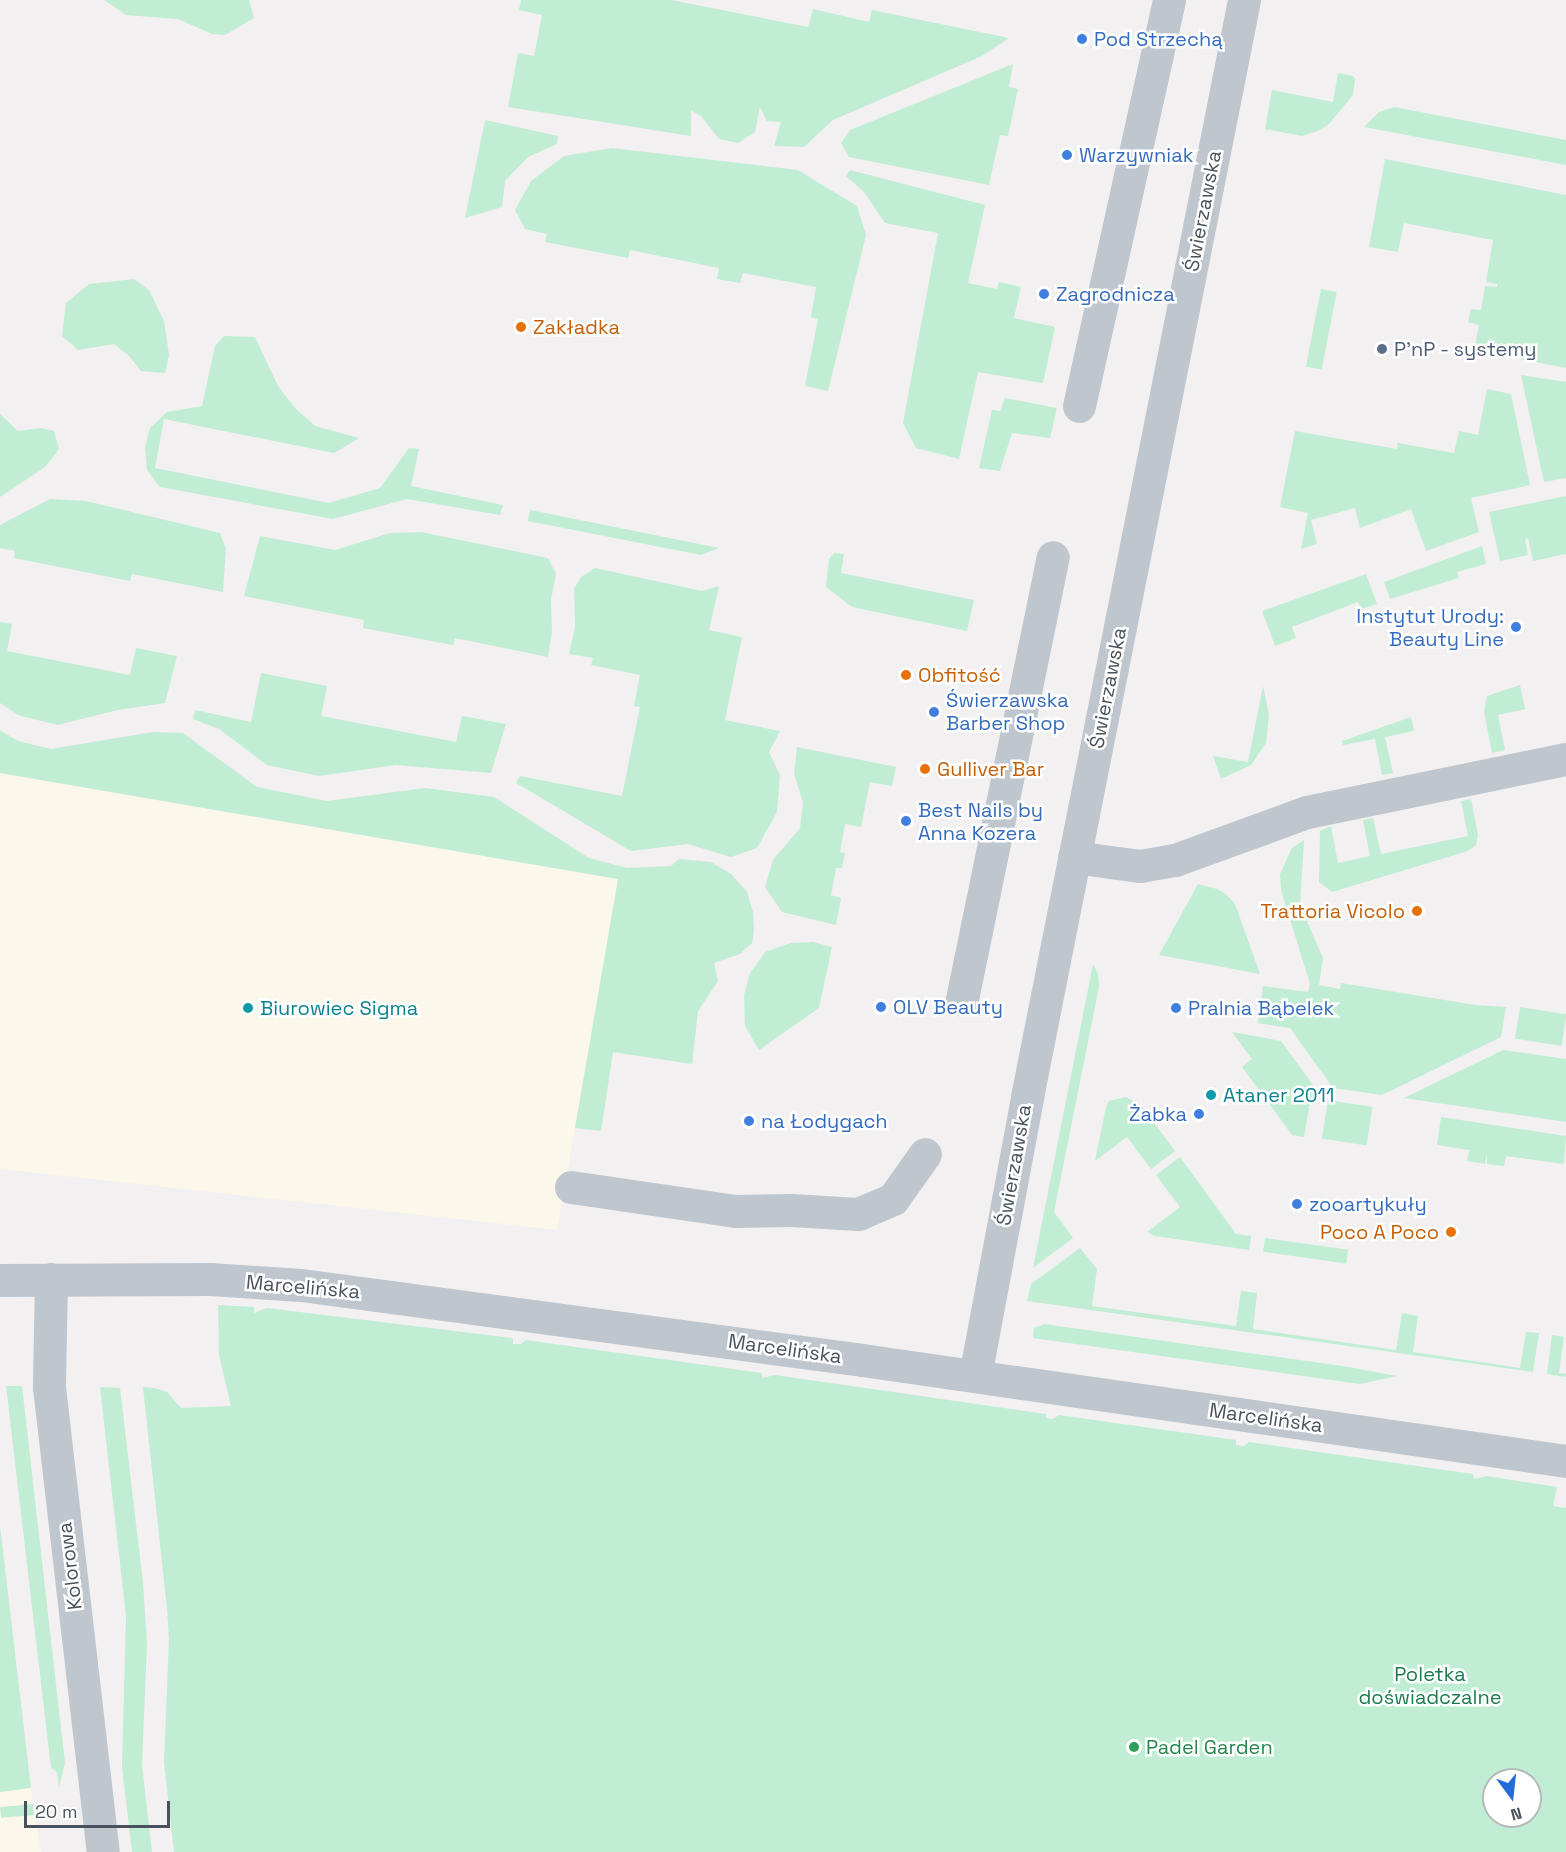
<!DOCTYPE html>
<meta charset="utf-8">
<style>
body{margin:0}
#map{position:relative;width:1566px;height:1852px;overflow:hidden;background:#f2f0f0;font-family:"Space Grotesk",sans-serif}
div>[style]{position:absolute}
.commercial>*{inset:0;background:#fbf7eb}
.green>*{inset:0;background:#c1edd4;transform-origin:0 0}
.minor>*{height:33px;margin:-16.5px;padding:0 16.5px;transform-origin:16.5px;border-radius:16.5px;background:#bfc6ce}
.dots>*{width:16px;height:16px;translate:-50% -50%;box-sizing:border-box;border:3px solid #fff;border-radius:50%}
span{translate:-50% -50%;white-space:nowrap;text-align:center;line-height:1.15;-webkit-text-stroke:5px #fff;paint-order:stroke}
.shop-label{font-size:20px;color:#366cbe}
.left{translate:0 -50%;text-align:left}
.right{translate:-100% -50%;text-align:right}
.street-label{font-size:20px;color:#49525c}
.food-label{font-size:20px;color:#c56008}
.service-label{font-size:20px;color:#4e5e75}
.culture-label{font-size:20px;color:#0d838f}
.park-label{font-size:20px;color:#1c7b4f}
.leisure-label{font-size:20px;color:#27864d}
.north{position:absolute;left:1482px;top:1768px;width:60px;height:60px;box-sizing:border-box;background:#fff;border:2px solid #b6babe;border-radius:50%;rotate:165deg;font-size:16px;font-weight:700;line-height:24px;text-align:center;color:#49525c}
.north::after{content:'';display:block;margin:auto;width:21px;height:27px;background:#236bd9;clip-path:polygon(50% 0,100% 100%,50% 72%,0 100%)}
.scale{position:absolute;left:24px;top:1801px;width:146px;height:27px;box-sizing:border-box;border:3px solid #49525c;border-top:0;padding-left:8px;font-size:18px;line-height:21px;white-space:nowrap;color:#49525c;-webkit-text-stroke:4px #fff;paint-order:stroke}
</style>
<div id="map">
<div class="commercial">
<div style="clip-path:polygon(0 773px,619px 879px,557px 1230px,0 1169px)"></div>
<div style="clip-path:polygon(0 1525px,33px 1804px,41px 1852px,0 1852px)"></div>
</div>
<div class="green">
<div style="clip-path:polygon(104px 0,249px 0,254px 18px,225px 35px,212px 34px,178px 19px,126px 15px)"></div>
<div style="clip-path:polygon(521px 0,671px 0,808px 27px,813px 9px,869px 22px,872px 10px,1009px 38px,982px 56px,833px 120px,804px 147px,774px 146px,781px 122px,767px 121px,760px 107px,755px 132px,738px 143px,719px 139px,702px 117px,691px 110px,691px 136px,508px 107px,518px 53px,534px 56px,542px 15px,519px 10px)"></div>
<div style="clip-path:polygon(1013px 64px,1009px 87px,1018px 89px,1008px 136px,1000px 135px,989px 185px,849px 157px,841px 143px,850px 130px)"></div>
<div style="clip-path:polygon(1338px 73px,1353px 76px,1355px 79px,1353px 95px,1329px 124px,1318px 131px,1302px 136px,1265px 129px,1272px 90px,1333px 102px)"></div>
<div style="clip-path:polygon(1394px 107px,1566px 140px,1566px 165px,1364px 127px,1379px 112px)"></div>
<div style="clip-path:polygon(485px 120px,558px 136px,557px 144px,528px 157px,505px 181px,502px 207px,465px 218px)"></div>
<div style="clip-path:polygon(612px 148px,798px 170px,857px 206px,866px 235px,828px 391px,805px 386px,818px 319px,811px 317px,816px 287px,743px 273px,740px 283px,717px 279px,719px 268px,630px 250px,628px 258px,545px 242px,547px 234px,525px 229px,515px 210px,531px 181px,564px 156px)"></div>
<div style="clip-path:polygon(1385px 159px,1566px 195px,1566px 368px,1474px 350px,1479px 325px,1468px 322px,1471px 309px,1481px 310px,1485px 286px,1497px 287px,1497px 284px,1486px 282px,1493px 240px,1404px 223px,1398px 252px,1369px 247px)"></div>
<div style="clip-path:polygon(850px 170px,985px 205px,968px 283px,997px 289px,999px 282px,1021px 287px,1014px 318px,1055px 327px,1043px 383px,978px 372px,959px 459px,916px 448px,903px 423px,938px 233px,885px 223px,864px 192px,846px 176px)"></div>
<div style="clip-path:polygon(134px 279px,149px 290px,164px 321px,169px 355px,165px 373px,141px 371px,129px 356px,114px 344px,78px 350px,62px 336px,66px 303px,89px 284px)"></div>
<div style="left:1321px;top:289px;width:16px;height:79px;rotate:11deg"></div>
<div style="clip-path:polygon(224px 336px,255px 337px,278px 386px,296px 409px,315px 426px,359px 438px,334px 453px,164px 419px,155px 468px,329px 503px,380px 488px,409px 448px,419px 449px,411px 486px,503px 505px,500px 515px,407px 499px,333px 519px,160px 487px,147px 470px,145px 447px,150px 428px,167px 412px,202px 406px,215px 346px)"></div>
<div style="clip-path:polygon(1521px 375px,1566px 382px,1566px 478px,1544px 482px)"></div>
<div style="clip-path:polygon(1487px 389px,1511px 394px,1530px 485px,1471px 498px,1479px 532px,1426px 551px,1411px 509px,1360px 528px,1355px 508px,1311px 520px,1317px 544px,1301px 549px,1308px 513px,1280px 507px,1295px 431px,1397px 449px,1398px 443px,1454px 453px,1459px 431px,1478px 435px)"></div>
<div style="clip-path:polygon(1005px 398px,1057px 408px,1050px 438px,1012px 433px,1000px 471px,979px 468px,992px 410px,1000px 411px)"></div>
<div style="clip-path:polygon(0 414px,18px 431px,41px 428px,54px 431px,59px 449px,45px 467px,0 497px)"></div>
<div style="clip-path:polygon(1566px 496px,1566px 554px,1533px 561px,1528px 538px,1525px 539px,1528px 555px,1500px 561px,1489px 512px)"></div>
<div style="clip-path:polygon(50px 499px,86px 501px,220px 533px,226px 549px,223px 592px,132px 574px,130px 581px,14px 558px,15px 551px,0 548px,0 525px)"></div>
<div style="clip-path:polygon(530px 510px,719px 548px,701px 555px,528px 521px)"></div>
<div style="clip-path:polygon(421px 532px,548px 558px,556px 574px,551px 600px,552px 632px,548px 657px,455px 638px,453px 645px,363px 628px,364px 620px,244px 596px,260px 536px,335px 550px,390px 533px)"></div>
<div style="clip-path:polygon(1482px 546px,1486px 564px,1457px 572px,1459px 578px,1390px 599px,1384px 582px)"></div>
<div style="clip-path:polygon(834px 553px,844px 554px,841px 573px,974px 600px,967px 631px,852px 607px,826px 587px,829px 559px)"></div>
<div style="clip-path:polygon(595px 568px,702px 591px,719px 586px,709px 630px,742px 637px,725px 720px,780px 731px,769px 752px,780px 775px,777px 812px,757px 848px,731px 857px,688px 844px,631px 851px,516px 783px,520px 776px,622px 796px,640px 707px,634px 706px,640px 675px,591px 665px,593px 658px,569px 654px,575px 627px,574px 589px,581px 577px)"></div>
<div style="clip-path:polygon(1366px 574px,1377px 604px,1361px 609px,1358px 602px,1292px 627px,1296px 638px,1275px 646px,1262px 611px)"></div>
<div style="clip-path:polygon(0 622px,12px 624px,7px 651px,130px 675px,136px 648px,177px 656px,165px 703px,118px 710px,57px 725px,18px 715px,0 703px)"></div>
<div style="clip-path:polygon(261px 673px,327px 686px,321px 716px,456px 742px,462px 716px,506px 724px,491px 773px,396px 765px,319px 776px,267px 765px,219px 729px,193px 719px,195px 710px,251px 722px)"></div>
<div style="clip-path:polygon(1520px 685px,1525px 709px,1498px 715px,1505px 750px,1492px 753px,1484px 712px,1487px 696px)"></div>
<div style="clip-path:polygon(1263px 686px,1269px 715px,1266px 743px,1251px 765px,1221px 779px,1213px 756px,1248px 762px)"></div>
<div style="clip-path:polygon(1411px 717px,1414px 731px,1385px 737px,1393px 773px,1382px 775px,1375px 739px,1343px 745px,1342px 741px)"></div>
<div style="clip-path:polygon(0 730px,18px 741px,51px 749px,153px 732px,183px 733px,257px 787px,327px 801px,425px 788px,494px 797px,589px 858px,627px 868px,671px 866px,679px 859px,711px 862px,731px 874px,747px 892px,753px 912px,754px 930px,752px 943px,740px 954px,714px 963px,718px 981px,698px 1011px,692px 1064px,613px 1052px,601px 1131px,575px 1128px,618px 879px,0 773px)"></div>
<div style="clip-path:polygon(797px 747px,896px 767px,892px 786px,870px 782px,861px 827px,845px 824px,840px 852px,845px 853px,842px 868px,836px 868px,831px 895px,841px 898px,836px 925px,782px 912px,765px 887px,773px 860px,800px 828px,803px 802px,794px 774px)"></div>
<div style="clip-path:polygon(1471px 799px,1478px 835px,1476px 845px,1468px 851px,1332px 892px,1319px 882px,1320px 831px,1331px 826px,1338px 863px,1370px 856px,1363px 820px,1373px 818px,1381px 854px,1468px 836px,1461px 801px)"></div>
<div style="clip-path:polygon(1304px 840px,1300px 905px,1323px 958px,1319px 985px,1340px 989px,1341px 983px,1475px 1005px,1506px 1007px,1501px 1037px,1382px 1095px,1333px 1088px,1290px 1028px,1258px 1023px,1263px 986px,1308px 992px,1310px 984px,1281px 890px,1280px 874px,1292px 848px)"></div>
<div style="clip-path:polygon(1198px 884px,1217px 889px,1226px 894px,1235px 904px,1260px 974px,1159px 955px)"></div>
<div style="clip-path:polygon(813px 942px,832px 947px,819px 1008px,759px 1050px,745px 1026px,744px 995px,750px 973px,765px 952px,791px 943px)"></div>
<div style="clip-path:polygon(1093px 964px,1098px 974px,1099px 987px,1054px 1212px,1073px 1238px,1033px 1268px)"></div>
<div style="left:1520px;top:1007px;width:47px;height:32px;rotate:9deg"></div>
<div style="clip-path:polygon(1232px 1032px,1281px 1041px,1313px 1085px,1304px 1137px,1292px 1135px,1242px 1067px,1252px 1059px)"></div>
<div style="clip-path:polygon(1503px 1050px,1566px 1059px,1566px 1122px,1404px 1098px)"></div>
<div style="clip-path:polygon(1126px 1097px,1141px 1105px,1175px 1151px,1151px 1169px,1127px 1137px,1095px 1161px,1106px 1107px,1109px 1101px)"></div>
<div style="left:1328px;top:1100px;width:45px;height:39px;rotate:9deg"></div>
<div style="clip-path:polygon(1441px 1117px,1566px 1136px,1564px 1164px,1506px 1156px,1504px 1166px,1487px 1164px,1487px 1154px,1485px 1164px,1467px 1161px,1469px 1150px,1437px 1145px)"></div>
<div style="clip-path:polygon(1180px 1157px,1236px 1234px,1251px 1236px,1249px 1250px,1155px 1236px,1147px 1232px,1180px 1207px,1156px 1175px)"></div>
<div style="left:1265px;top:1238px;width:84px;height:14px;rotate:8deg"></div>
<div style="clip-path:polygon(1080px 1248px,1097px 1269px,1092px 1306px,1236px 1326px,1241px 1291px,1257px 1293px,1253px 1329px,1396px 1350px,1402px 1313px,1418px 1316px,1413px 1352px,1520px 1368px,1526px 1332px,1539px 1333px,1533px 1372px,1027px 1301px,1031px 1284px)"></div>
<div style="clip-path:polygon(evenodd,218px 1305px,254px 1307px,254px 1313px,267px 1308px,513px 1338px,513px 1344px,521px 1344px,526px 1340px,762px 1373px,762px 1378px,775px 1375px,1046px 1414px,1046px 1418px,1053px 1419px,1059px 1415px,1236px 1440px,1236px 1445px,1244px 1446px,1249px 1442px,1473px 1474px,1474px 1479px,1487px 1476px,1557px 1487px,1553px 1506px,1566px 1508px,1566px 1852px,174px 1852px,164px 1762px,169px 1639px,167px 1609px,143px 1387px,155px 1388px,167px 1392px,181px 1408px,231px 1406px,219px 1355px,218px 1305px,1494px 1780px,1530px 1780px,1530px 1816px,1494px 1816px,1494px 1780px)"></div>
<div style="clip-path:polygon(1044px 1324px,1349px 1367px,1397px 1376px,1360px 1384px,1033px 1338px,1034px 1328px)"></div>
<div style="clip-path:polygon(1552px 1335px,1564px 1337px,1559px 1373px,1566px 1374px,1566px 1377px,1547px 1374px)"></div>
<div style="clip-path:polygon(6px 1386px,22px 1386px,65px 1763px,59px 1787px,57px 1772px,51px 1768px)"></div>
<div style="clip-path:polygon(100px 1387px,120px 1388px,143px 1583px,147px 1644px,142px 1765px,152px 1852px,132px 1852px,122px 1767px,126px 1616px)"></div>
<div style="clip-path:polygon(0 1525px,31px 1788px,0 1792px)"></div>
<div style="left:33px;top:1804px;width:11px;height:33px;rotate:85deg"></div>
</div>
<div class="minor">
<div style="left:1079px;top:406px;width:416px;rotate:-77.5deg"></div>
<div style="left:1074px;top:857px;width:67px;rotate:7.8deg"></div>
<div style="left:1140px;top:866px;width:36px;rotate:-10deg"></div>
<div style="left:1175px;top:860px;width:140px;rotate:-20deg"></div>
<div style="left:1307px;top:812px;width:264px;rotate:-11.6deg"></div>
<div style="left:962px;top:999px;width:451px;rotate:-78.4deg"></div>
<div style="left:571px;top:1187px;width:166px;rotate:8.3deg"></div>
<div style="left:735px;top:1211px;width:56px;rotate:-1deg"></div>
<div style="left:791px;top:1210px;width:67px;rotate:3.4deg"></div>
<div style="left:858px;top:1214px;width:38px;rotate:-23deg"></div>
<div style="left:893px;top:1199px;width:55px;rotate:-54.6deg"></div>
<div style="left:51px;top:1279px;width:108px;rotate:91.1deg"></div>
<div style="left:49px;top:1387px;width:468px;rotate:83.4deg"></div>
<div style="left:0;top:1280px;width:210px;rotate:-0.3deg"></div>
<div style="left:210px;top:1279px;width:91px;rotate:3.8deg"></div>
<div style="left:301px;top:1285px;width:566px;rotate:7.61deg"></div>
<div style="left:862px;top:1360px;width:711px;rotate:8.16deg"></div>
<div style="left:975px;top:1376px;width:284px;rotate:-79.4deg"></div>
<div style="left:1027px;top:1097px;width:1118px;rotate:-78.81deg"></div>
</div>
<div class="dots">
<div style="left:1082px;top:39px;background:#3f7fe0"></div>
<div style="left:1067px;top:155px;background:#3f7fe0"></div>
<div style="left:1044px;top:294px;background:#3f7fe0"></div>
<div style="left:521px;top:327px;background:#e8710a"></div>
<div style="left:1382px;top:349px;background:#5c6f8a"></div>
<div style="left:1516px;top:627px;background:#3f7fe0"></div>
<div style="left:906px;top:675px;background:#e8710a"></div>
<div style="left:934px;top:712px;background:#3f7fe0"></div>
<div style="left:925px;top:769px;background:#e8710a"></div>
<div style="left:906px;top:821px;background:#3f7fe0"></div>
<div style="left:1417px;top:911px;background:#e8710a"></div>
<div style="left:881px;top:1007px;background:#3f7fe0"></div>
<div style="left:248px;top:1008px;background:#0f9aa8"></div>
<div style="left:1176px;top:1008px;background:#3f7fe0"></div>
<div style="left:1211px;top:1095px;background:#0f9aa8"></div>
<div style="left:1199px;top:1114px;background:#3f7fe0"></div>
<div style="left:749px;top:1121px;background:#3f7fe0"></div>
<div style="left:1297px;top:1204px;background:#3f7fe0"></div>
<div style="left:1451px;top:1232px;background:#e8710a"></div>
<div style="left:1134px;top:1747px;background:#2e9e5b"></div>
</div>
<div class="shop-label">
<span class="left" style="left:1094px;top:39px">Pod Strzechą</span>
<span class="left" style="left:1079px;top:155px">Warzywniak</span>
<span class="left" style="left:1056px;top:294px">Zagrodnicza</span>
<span class="right" style="left:1504px;top:628px">Instytut Urody:<br>Beauty Line</span>
<span class="left" style="left:946px;top:712px">Świerzawska<br>Barber Shop</span>
<span class="left" style="left:918px;top:822px">Best Nails by<br>Anna Kozera</span>
<span class="left" style="left:893px;top:1007px">OLV Beauty</span>
<span class="left" style="left:1188px;top:1008px">Pralnia Bąbelek</span>
<span class="right" style="left:1187px;top:1114px">Żabka</span>
<span class="left" style="left:761px;top:1121px">na Łodygach</span>
<span class="left" style="left:1309px;top:1204px">zooartykuły</span>
</div>
<div class="street-label">
<span style="left:1203px;top:211px;rotate:-79deg">Świerzawska</span>
<span style="left:1108px;top:688px;rotate:-79deg">Świerzawska</span>
<span style="left:1014px;top:1165px;rotate:-80deg">Świerzawska</span>
<span style="left:303px;top:1287px;rotate:5deg">Marcelińska</span>
<span style="left:785px;top:1349px;rotate:8deg">Marcelińska</span>
<span style="left:1266px;top:1418px;rotate:8deg">Marcelińska</span>
<span style="left:70px;top:1566px;rotate:-97deg">Kolorowa</span>
</div>
<div class="food-label">
<span class="left" style="left:533px;top:327px">Zakładka</span>
<span class="left" style="left:918px;top:675px">Obfitość</span>
<span class="left" style="left:937px;top:769px">Gulliver Bar</span>
<span class="right" style="left:1405px;top:911px">Trattoria Vicolo</span>
<span class="right" style="left:1439px;top:1232px">Poco A Poco</span>
</div>
<div class="service-label">
<span class="left" style="left:1394px;top:349px">P'nP - systemy</span>
</div>
<div class="culture-label">
<span class="left" style="left:260px;top:1008px">Biurowiec Sigma</span>
<span class="left" style="left:1223px;top:1095px">Ataner 2011</span>
</div>
<div class="park-label">
<span style="left:1430px;top:1686px">Poletka<br>doświadczalne</span>
</div>
<div class="leisure-label">
<span class="left" style="left:1146px;top:1747px">Padel Garden</span>
</div>
<div class="north">N</div>
<div class="scale">20 m</div>
</div>
